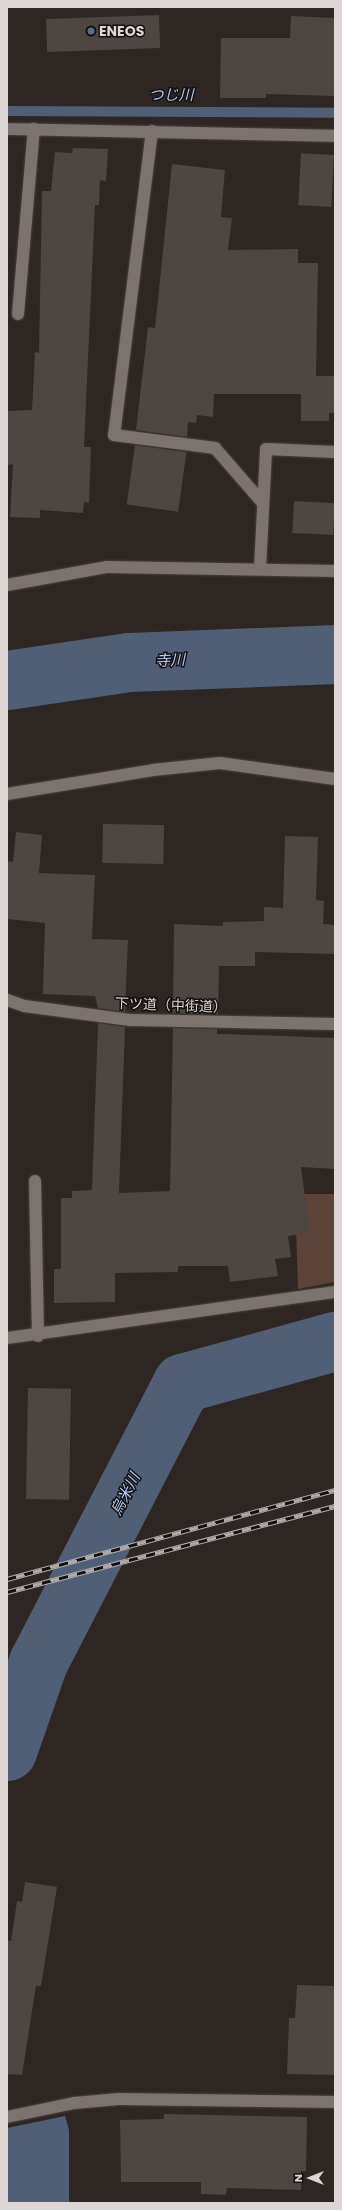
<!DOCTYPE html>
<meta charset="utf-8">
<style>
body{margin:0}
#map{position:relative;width:342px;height:2210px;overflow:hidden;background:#2e2623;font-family:Poppins,"Noto Sans JP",sans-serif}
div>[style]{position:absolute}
.green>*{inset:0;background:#5c4439}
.water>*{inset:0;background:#515f76}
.stream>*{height:10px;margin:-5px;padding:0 5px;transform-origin:5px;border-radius:5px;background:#515f76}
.river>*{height:59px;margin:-29.5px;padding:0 29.5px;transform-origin:29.5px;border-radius:29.5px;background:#515f76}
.building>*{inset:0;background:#4e4642;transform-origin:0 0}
.roads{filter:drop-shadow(0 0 1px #494340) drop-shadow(0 0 1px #494340)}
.minor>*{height:12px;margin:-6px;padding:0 6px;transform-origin:6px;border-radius:6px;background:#7c736f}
.rail>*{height:4.5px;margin-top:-2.25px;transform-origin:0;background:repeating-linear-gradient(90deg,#13100f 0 9px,#b0aaa8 0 18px);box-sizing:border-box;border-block:1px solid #b0aaa8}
.dots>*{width:11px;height:11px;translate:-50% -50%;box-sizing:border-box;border:2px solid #13100f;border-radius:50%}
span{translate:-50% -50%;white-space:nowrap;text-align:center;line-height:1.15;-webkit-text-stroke:3px #13100f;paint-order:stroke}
.poi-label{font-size:14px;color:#dcd7d5;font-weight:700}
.left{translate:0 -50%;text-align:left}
.street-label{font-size:14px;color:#dcd7d5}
.water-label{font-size:15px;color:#b1ccfa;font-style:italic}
.frame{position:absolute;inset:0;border:8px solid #dcd7d5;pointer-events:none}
.north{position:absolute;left:290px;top:2158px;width:40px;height:40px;-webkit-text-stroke:3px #13100f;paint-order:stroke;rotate:270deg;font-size:11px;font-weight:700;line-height:16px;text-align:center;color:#dcd7d5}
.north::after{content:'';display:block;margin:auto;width:14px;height:18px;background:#dcd7d5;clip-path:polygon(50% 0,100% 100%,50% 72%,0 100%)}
</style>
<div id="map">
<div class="green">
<div style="clip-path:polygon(295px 1194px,335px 1194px,335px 1282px,298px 1289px)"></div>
</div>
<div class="water">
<div style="clip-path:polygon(65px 2116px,69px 2130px,69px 2203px,7px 2203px,7px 2128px)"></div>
</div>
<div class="stream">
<div style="left:7px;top:111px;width:328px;rotate:0.3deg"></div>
</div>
<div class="river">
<div style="left:7px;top:680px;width:123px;rotate:-8.4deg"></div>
<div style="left:129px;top:662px;width:206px;rotate:-2.2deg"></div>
<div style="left:7px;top:1751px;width:94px;rotate:-70.8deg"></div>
<div style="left:38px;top:1662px;width:314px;rotate:-62.7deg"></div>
<div style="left:182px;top:1383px;width:159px;rotate:-15.4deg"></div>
</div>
<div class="building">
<div style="left:159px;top:15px;width:33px;height:113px;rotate:88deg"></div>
<div style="clip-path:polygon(291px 16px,335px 18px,335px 96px,266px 94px,266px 98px,220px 98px,221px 38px,290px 38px)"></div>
<div style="clip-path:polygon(73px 148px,108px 149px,106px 181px,100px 180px,99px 205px,95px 205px,84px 447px,91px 447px,89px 503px,84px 502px,83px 513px,40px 510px,40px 518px,10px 517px,13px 464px,7px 465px,7px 411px,32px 410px,35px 352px,39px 353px,42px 191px,51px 191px,55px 152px,72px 153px)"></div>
<div style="left:334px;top:155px;width:52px;height:33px;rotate:93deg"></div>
<div style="clip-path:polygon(172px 164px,225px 170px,221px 217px,232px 218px,228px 250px,298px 249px,298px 263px,318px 263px,316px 376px,335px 376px,335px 413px,329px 413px,329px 421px,301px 421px,301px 394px,214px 394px,213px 417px,197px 415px,196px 423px,188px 422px,187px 437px,136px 430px,148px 327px,155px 328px)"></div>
<div style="left:135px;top:445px;width:52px;height:60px;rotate:8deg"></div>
<div style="left:294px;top:501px;width:41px;height:32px;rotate:3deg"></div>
<div style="left:103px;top:824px;width:61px;height:39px;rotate:1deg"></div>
<div style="clip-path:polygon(16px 832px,42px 835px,39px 873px,95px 875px,92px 939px,128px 940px,125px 1012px,98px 1008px,95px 996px,43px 994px,45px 923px,7px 919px,7px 861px,13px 862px)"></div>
<div style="clip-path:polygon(285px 836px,318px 837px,316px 900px,324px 901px,323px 924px,335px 925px,334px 954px,255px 952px,255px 966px,219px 966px,218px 1014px,173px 1013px,174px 924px,223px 926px,223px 922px,264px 921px,264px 907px,283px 908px)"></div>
<div style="clip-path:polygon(98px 1023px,125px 1027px,119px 1193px,170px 1191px,173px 1028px,217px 1029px,217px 1034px,224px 1034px,335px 1038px,335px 1169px,301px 1167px,310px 1233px,288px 1236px,291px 1257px,275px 1259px,278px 1276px,230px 1282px,228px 1266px,178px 1266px,178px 1272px,115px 1273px,115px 1302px,54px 1303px,54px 1269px,61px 1269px,61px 1198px,72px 1198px,72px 1191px,92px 1190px)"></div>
<div style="left:28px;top:1388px;width:43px;height:111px;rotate:1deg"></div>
<div style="clip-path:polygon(25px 1882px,57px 1887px,41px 1986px,36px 1986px,22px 2075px,7px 2074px,7px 1940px,11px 1941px,17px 1901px,22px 1902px)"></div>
<div style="clip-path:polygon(297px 1985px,335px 1986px,335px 2075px,287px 2074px,289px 2018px,295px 2018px)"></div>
<div style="clip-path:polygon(164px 2114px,307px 2117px,306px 2171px,301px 2171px,301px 2190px,227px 2188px,226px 2195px,201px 2194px,201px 2182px,121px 2182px,120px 2120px,164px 2119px)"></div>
</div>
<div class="roads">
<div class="minor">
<div style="left:7px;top:129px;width:328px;rotate:1.2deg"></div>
<div style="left:152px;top:131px;width:306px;rotate:97.1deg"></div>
<div style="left:114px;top:435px;width:102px;rotate:7.3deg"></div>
<div style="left:215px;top:448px;width:72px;rotate:49deg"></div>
<div style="left:18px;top:314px;width:186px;rotate:-85.1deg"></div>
<div style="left:260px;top:569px;width:120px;rotate:-87.1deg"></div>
<div style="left:266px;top:449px;width:69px;rotate:2.5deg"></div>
<div style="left:7px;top:585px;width:102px;rotate:-10.2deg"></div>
<div style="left:107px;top:567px;width:228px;rotate:1deg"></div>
<div style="left:7px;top:794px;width:148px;rotate:-9.3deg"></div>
<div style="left:153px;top:770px;width:67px;rotate:-6deg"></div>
<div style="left:220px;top:763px;width:116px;rotate:7.9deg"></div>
<div style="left:7px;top:1000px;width:18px;rotate:19deg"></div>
<div style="left:24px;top:1006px;width:107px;rotate:7.5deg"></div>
<div style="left:130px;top:1020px;width:205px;rotate:1.1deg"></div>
<div style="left:35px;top:1181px;width:155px;rotate:88.9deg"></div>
<div style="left:7px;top:1338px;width:331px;rotate:-8deg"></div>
<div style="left:7px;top:2117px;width:68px;rotate:-11.8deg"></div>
<div style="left:74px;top:2103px;width:45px;rotate:-5.1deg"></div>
<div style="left:119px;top:2099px;width:216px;rotate:0.8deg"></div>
</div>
</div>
<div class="rail">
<div style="left:7px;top:1579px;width:340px;rotate:-15.2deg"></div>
<div style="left:7px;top:1592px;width:339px;rotate:-14.7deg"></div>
</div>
<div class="dots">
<div style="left:91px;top:31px;background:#5c6f8a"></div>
</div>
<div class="poi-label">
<span class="left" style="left:99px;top:31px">ENEOS</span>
</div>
<div class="street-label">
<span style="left:171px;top:1005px;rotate:2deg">下ツ道（中街道）</span>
</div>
<div class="water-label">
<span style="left:171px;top:95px">つじ川</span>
<span style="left:170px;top:660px;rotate:-2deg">寺川</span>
<span style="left:125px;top:1494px;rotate:-63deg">烏米川</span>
</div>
<div class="frame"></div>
<div class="north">N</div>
</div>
